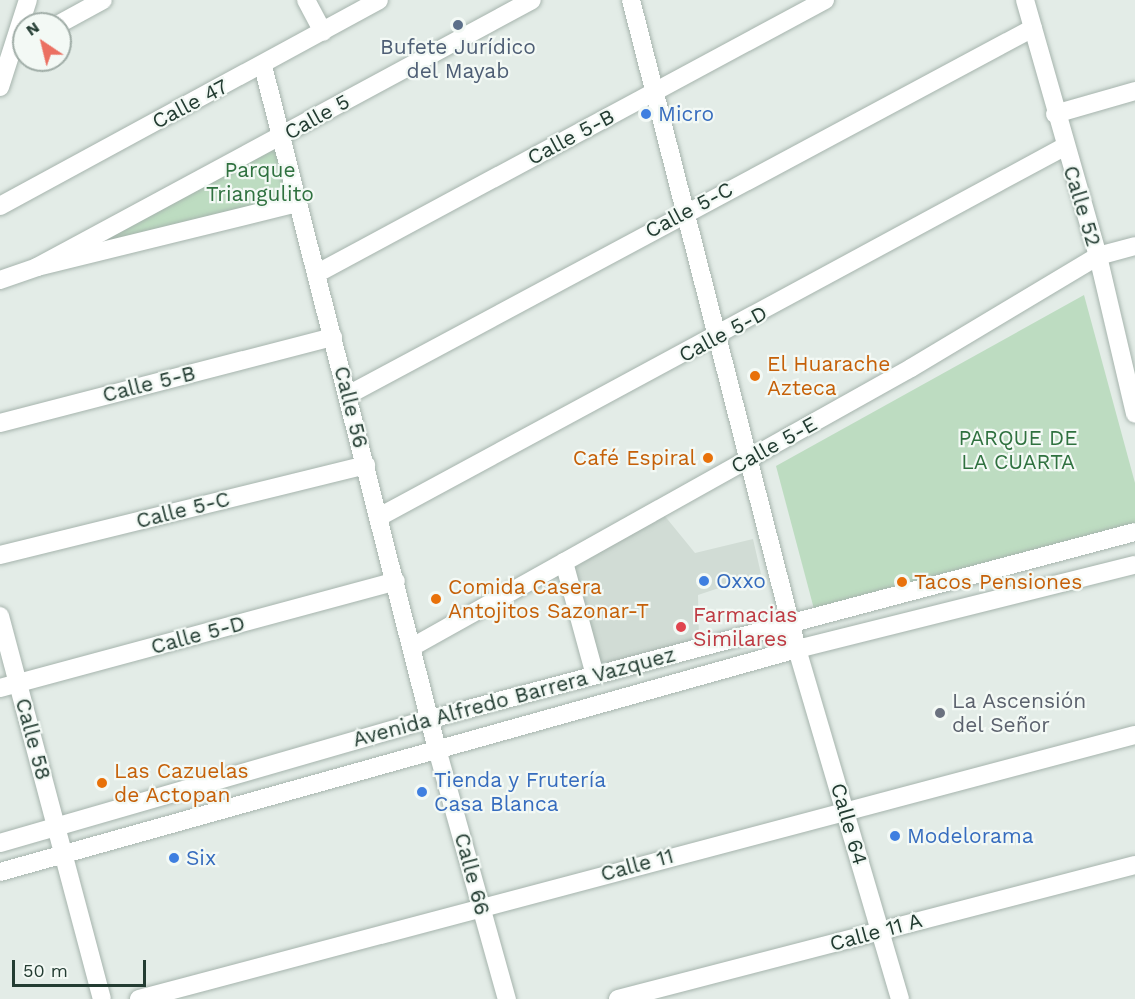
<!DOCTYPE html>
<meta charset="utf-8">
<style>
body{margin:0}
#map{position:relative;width:1135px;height:999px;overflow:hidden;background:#e3ece7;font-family:"Work Sans",sans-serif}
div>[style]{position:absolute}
.built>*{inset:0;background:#d1dcd5}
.green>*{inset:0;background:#bddcc1}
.roads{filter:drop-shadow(0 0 2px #a6b4ad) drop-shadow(0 0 2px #a6b4ad)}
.street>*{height:18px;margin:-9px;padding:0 9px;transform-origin:9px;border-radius:9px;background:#fff}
.secondary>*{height:18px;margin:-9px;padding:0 9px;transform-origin:9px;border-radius:9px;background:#fff}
.dots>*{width:16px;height:16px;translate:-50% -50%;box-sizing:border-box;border:3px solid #f3f9f5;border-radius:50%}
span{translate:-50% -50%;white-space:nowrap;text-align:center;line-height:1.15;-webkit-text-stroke:4.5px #f3f9f5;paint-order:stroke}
.service-label{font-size:21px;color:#4e5e75}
.street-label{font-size:21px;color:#233c32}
.shop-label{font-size:21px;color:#366cbe}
.left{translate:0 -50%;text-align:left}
.park-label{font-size:21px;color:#2f713f}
.food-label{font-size:21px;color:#c56008}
.right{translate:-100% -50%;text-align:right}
.health-label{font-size:21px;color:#be3a42}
.worship-label{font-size:21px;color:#5b616d}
.north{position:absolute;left:12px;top:12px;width:60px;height:60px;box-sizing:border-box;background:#f3f9f5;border:2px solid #a0ada7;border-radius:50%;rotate:325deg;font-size:16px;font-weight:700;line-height:24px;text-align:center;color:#233c32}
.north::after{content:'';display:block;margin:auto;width:21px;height:27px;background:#eb7062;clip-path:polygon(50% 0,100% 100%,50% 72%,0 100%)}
.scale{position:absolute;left:12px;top:960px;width:134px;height:27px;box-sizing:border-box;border:3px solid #233c32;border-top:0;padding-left:8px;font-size:18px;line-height:21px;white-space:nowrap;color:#233c32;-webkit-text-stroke:4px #f3f9f5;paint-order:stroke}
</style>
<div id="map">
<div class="built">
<div style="clip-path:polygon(664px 515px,695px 553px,753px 539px,761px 574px,698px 595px,699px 641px,600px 672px,570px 570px)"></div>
</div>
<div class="green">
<div style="clip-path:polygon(277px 146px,292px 199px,84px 249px)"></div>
<div style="clip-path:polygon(1084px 295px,1135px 483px,1135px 527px,814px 609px,776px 466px)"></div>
</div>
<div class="roads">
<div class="street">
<div style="left:306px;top:0;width:36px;rotate:62deg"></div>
<div style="left:631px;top:0;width:670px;rotate:75.65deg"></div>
<div style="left:797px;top:649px;width:365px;rotate:73.6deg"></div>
<div style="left:1025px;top:0;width:266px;rotate:74.1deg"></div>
<div style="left:1098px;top:256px;width:162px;rotate:76.8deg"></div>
<div style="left:59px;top:24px;width:50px;rotate:-28.6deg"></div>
<div style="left:263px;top:66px;width:705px;rotate:75.71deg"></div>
<div style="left:437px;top:749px;width:260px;rotate:74.4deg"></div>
<div style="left:1055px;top:114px;width:83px;rotate:-16deg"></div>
<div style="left:0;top:206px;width:431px;rotate:-28.5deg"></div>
<div style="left:37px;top:267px;width:562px;rotate:-28.34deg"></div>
<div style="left:316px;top:274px;width:578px;rotate:-28.29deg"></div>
<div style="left:0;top:280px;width:39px;rotate:-19deg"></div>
<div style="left:37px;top:267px;width:269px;rotate:-13.8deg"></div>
<div style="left:348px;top:395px;width:777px;rotate:-28.18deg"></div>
<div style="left:0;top:423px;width:344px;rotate:-14.5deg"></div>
<div style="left:379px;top:517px;width:779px;rotate:-28.38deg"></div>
<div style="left:0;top:555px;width:377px;rotate:-13.8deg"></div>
<div style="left:564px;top:562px;width:117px;rotate:74.7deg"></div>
<div style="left:0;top:616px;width:396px;rotate:75.1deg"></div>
<div style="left:414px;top:646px;width:569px;rotate:-29.22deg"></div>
<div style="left:911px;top:368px;width:218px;rotate:-30.9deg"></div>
<div style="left:1098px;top:256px;width:38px;rotate:-15deg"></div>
<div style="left:0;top:688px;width:410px;rotate:-15.1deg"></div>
<div style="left:139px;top:999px;width:1030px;rotate:-14.85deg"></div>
<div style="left:618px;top:999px;width:534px;rotate:-14.53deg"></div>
</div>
<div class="secondary">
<div style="left:0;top:87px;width:91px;rotate:-72.2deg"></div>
<div style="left:0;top:843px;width:448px;rotate:-16.1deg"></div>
<div style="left:431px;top:719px;width:728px;rotate:-14.88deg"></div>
<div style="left:0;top:872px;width:828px;rotate:-15.63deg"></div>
<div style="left:797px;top:649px;width:348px;rotate:-14deg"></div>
</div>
</div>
<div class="dots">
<div style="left:458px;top:25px;background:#5c6f8a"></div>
<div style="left:646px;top:114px;background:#3f7fe0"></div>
<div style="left:755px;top:376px;background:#e8710a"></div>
<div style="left:708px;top:458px;background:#e8710a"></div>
<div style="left:704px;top:581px;background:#3f7fe0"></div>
<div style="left:902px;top:582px;background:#e8710a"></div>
<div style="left:436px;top:599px;background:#e8710a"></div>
<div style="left:681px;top:627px;background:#e0444e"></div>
<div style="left:940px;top:713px;background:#6b7280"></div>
<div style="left:102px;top:783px;background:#e8710a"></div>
<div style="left:422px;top:792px;background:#3f7fe0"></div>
<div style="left:895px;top:836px;background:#3f7fe0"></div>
<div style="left:174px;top:858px;background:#3f7fe0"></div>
</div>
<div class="service-label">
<span style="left:458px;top:59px">Bufete Jurídico<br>del Mayab</span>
</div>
<div class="street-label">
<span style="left:190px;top:104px;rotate:-28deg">Calle 47</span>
<span style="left:317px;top:117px;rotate:-29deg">Calle 5</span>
<span style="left:571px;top:137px;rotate:-28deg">Calle 5-B</span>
<span style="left:1082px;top:206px;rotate:73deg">Calle 52</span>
<span style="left:689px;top:210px;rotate:-28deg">Calle 5-C</span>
<span style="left:723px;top:334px;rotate:-28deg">Calle 5-D</span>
<span style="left:149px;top:384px;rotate:-14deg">Calle 5-B</span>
<span style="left:351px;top:407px;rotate:76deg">Calle 56</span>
<span style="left:774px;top:445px;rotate:-29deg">Calle 5-E</span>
<span style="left:183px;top:510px;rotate:-14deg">Calle 5-C</span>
<span style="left:198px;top:635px;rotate:-15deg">Calle 5-D</span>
<span style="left:514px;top:697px;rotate:-15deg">Avenida Alfredo Barrera Vazquez</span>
<span style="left:33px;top:739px;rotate:75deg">Calle 58</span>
<span style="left:849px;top:824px;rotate:74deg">Calle 64</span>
<span style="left:637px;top:865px;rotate:-15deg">Calle 11</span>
<span style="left:472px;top:874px;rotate:75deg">Calle 66</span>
<span style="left:876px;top:932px;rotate:-15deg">Calle 11 A</span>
</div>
<div class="shop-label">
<span class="left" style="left:658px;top:114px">Micro</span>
<span class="left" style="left:716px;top:581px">Oxxo</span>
<span class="left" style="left:434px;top:792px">Tienda y Frutería<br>Casa Blanca</span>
<span class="left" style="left:907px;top:836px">Modelorama</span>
<span class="left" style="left:186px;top:858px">Six</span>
</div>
<div class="park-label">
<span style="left:260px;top:182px">Parque<br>Triangulito</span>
<span style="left:1018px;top:450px">PARQUE DE<br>LA CUARTA</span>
</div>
<div class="food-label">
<span class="left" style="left:767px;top:376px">El Huarache<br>Azteca</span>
<span class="right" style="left:696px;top:458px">Café Espiral</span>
<span class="left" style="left:914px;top:582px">Tacos Pensiones</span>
<span class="left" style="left:448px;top:599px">Comida Casera<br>Antojitos Sazonar-T</span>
<span class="left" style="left:114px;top:783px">Las Cazuelas<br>de Actopan</span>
</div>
<div class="health-label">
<span class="left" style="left:693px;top:627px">Farmacias<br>Similares</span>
</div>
<div class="worship-label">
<span class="left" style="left:952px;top:713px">La Ascensión<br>del Señor</span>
</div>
<div class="north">N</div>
<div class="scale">50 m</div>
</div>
